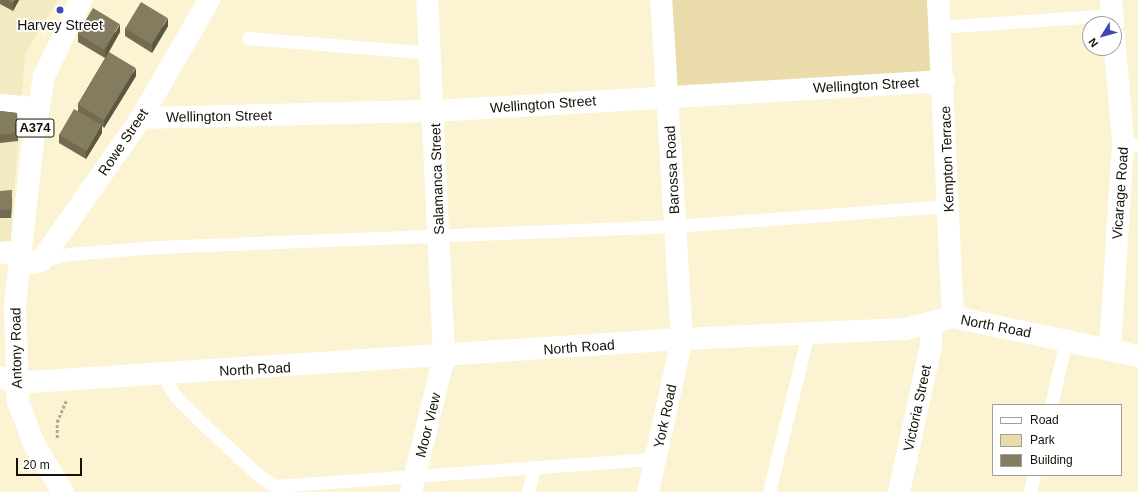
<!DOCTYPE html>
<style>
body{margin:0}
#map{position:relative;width:1138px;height:492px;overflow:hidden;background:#fbf3d2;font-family:Helvetica,sans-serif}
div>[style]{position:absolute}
.built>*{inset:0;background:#f4eac1}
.green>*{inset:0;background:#e9dcaa}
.path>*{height:2.5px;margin-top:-1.25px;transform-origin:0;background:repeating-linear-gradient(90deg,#afa98f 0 3px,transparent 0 5px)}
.service>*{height:13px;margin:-6.5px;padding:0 6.5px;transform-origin:6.5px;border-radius:6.5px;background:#fff}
.minor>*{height:22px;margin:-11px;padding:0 11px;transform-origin:11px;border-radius:11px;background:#fff}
.primary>*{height:22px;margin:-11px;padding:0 11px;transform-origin:11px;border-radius:11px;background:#fff}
.wall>*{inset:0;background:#726b51}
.shaded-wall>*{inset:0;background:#5c5742}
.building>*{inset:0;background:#847c5e;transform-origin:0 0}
.dots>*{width:11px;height:11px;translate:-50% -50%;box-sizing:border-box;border:2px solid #fff;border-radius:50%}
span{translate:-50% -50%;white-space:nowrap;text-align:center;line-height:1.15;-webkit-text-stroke:3.5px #fff;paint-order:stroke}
.shield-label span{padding:1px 3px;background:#fff;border:1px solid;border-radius:3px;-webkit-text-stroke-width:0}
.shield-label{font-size:13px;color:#141106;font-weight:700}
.poi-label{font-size:14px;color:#141106}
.street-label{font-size:14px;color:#141106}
.legend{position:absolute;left:992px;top:404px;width:130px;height:72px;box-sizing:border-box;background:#fff;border:1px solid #a1a09b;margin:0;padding:5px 7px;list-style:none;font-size:12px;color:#141106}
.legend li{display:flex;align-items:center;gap:8px;height:20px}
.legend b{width:20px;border:1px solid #a1a09b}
.north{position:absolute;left:1082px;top:16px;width:40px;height:40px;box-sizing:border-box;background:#fff;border:1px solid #a1a09b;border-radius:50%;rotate:233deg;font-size:11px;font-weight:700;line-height:16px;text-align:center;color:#141106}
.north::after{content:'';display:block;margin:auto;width:14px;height:18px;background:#4344ba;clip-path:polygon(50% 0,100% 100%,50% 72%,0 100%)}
.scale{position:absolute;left:16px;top:458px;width:66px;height:18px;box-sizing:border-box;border:2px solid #141106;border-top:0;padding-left:5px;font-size:12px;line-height:14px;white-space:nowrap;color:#141106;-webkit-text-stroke:3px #fff;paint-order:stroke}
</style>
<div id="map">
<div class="built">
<div style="clip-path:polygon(0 0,58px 0,25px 54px,10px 247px,0 249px)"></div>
</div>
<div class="green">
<div style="clip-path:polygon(666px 0,935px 0,940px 77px,670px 92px)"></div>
</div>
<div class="path">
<div style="left:57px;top:438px;width:16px;rotate:-90deg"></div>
<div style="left:57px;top:422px;width:23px;rotate:-67deg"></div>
</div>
<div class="service">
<div style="left:940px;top:27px;width:172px;rotate:-4deg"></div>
<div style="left:248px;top:38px;width:184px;rotate:4.7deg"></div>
<div style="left:1123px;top:142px;width:15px;rotate:11deg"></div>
<div style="left:41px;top:261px;width:29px;rotate:-14deg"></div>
<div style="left:69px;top:254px;width:89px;rotate:-4.5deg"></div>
<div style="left:158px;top:247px;width:517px;rotate:-2.33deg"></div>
<div style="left:675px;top:226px;width:275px;rotate:-4.2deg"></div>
<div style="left:162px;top:374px;width:27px;rotate:59deg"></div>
<div style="left:176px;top:397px;width:31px;rotate:45deg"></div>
<div style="left:198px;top:419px;width:81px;rotate:43deg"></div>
<div style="left:257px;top:474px;width:22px;rotate:34deg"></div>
<div style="left:275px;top:486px;width:381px;rotate:-4.1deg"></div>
<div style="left:1051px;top:405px;width:67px;rotate:-77deg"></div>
<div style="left:528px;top:492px;width:26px;rotate:-77deg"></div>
<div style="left:769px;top:492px;width:164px;rotate:-76.2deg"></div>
<div style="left:1030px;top:492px;width:17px;rotate:-77deg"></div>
</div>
<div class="minor">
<div style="left:938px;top:0;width:317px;rotate:87.3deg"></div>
<div style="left:1111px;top:0;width:24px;rotate:85deg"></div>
<div style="left:0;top:105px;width:38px;rotate:5deg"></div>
<div style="left:141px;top:118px;width:294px;rotate:-1.4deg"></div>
<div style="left:435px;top:111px;width:510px;rotate:-3.37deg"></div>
<div style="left:0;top:253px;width:20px;rotate:-6deg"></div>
<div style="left:19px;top:265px;width:22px;rotate:-10deg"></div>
<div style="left:41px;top:261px;width:174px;rotate:-55deg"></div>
<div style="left:141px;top:118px;width:136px;rotate:-60deg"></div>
<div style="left:1110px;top:350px;width:208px;rotate:-86.4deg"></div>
<div style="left:1123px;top:142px;width:106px;rotate:-94.9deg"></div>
<div style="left:0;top:377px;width:16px;rotate:22deg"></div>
<div style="left:15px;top:383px;width:668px;rotate:-3.77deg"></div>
<div style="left:682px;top:339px;width:223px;rotate:-2.6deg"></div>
<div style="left:905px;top:329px;width:49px;rotate:-14deg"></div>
<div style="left:953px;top:317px;width:189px;rotate:11.9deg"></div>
<div style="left:411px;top:492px;width:139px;rotate:-76.3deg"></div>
<div style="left:444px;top:357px;width:357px;rotate:-92.7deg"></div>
<div style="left:648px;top:492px;width:157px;rotate:-77.5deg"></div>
<div style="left:682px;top:339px;width:340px;rotate:-93.5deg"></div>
<div style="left:899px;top:492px;width:150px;rotate:-77.7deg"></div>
<div style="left:931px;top:345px;width:22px;rotate:-90deg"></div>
</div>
<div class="primary">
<div style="left:63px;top:492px;width:54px;rotate:-121.3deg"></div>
<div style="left:35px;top:446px;width:47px;rotate:-111.1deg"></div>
<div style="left:18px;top:402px;width:98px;rotate:-91.8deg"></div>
<div style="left:15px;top:304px;width:163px;rotate:-83.7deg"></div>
<div style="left:33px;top:142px;width:67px;rotate:-80.5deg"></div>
<div style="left:44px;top:76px;width:85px;rotate:-64deg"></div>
</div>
<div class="wall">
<div style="clip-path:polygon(0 0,19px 0,13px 11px,0 4px)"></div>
<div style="clip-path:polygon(168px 26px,152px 53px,125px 36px,125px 28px)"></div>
<div style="clip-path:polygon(120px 32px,109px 52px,136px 76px,104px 128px,102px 126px,102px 133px,86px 159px,59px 143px,59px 135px,78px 111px,78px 104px,105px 58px,78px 42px,78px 34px)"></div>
<div style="clip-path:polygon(0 111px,17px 113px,18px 141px,0 143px)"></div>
<div style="clip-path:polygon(0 191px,12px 198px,11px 218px,0 218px)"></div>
</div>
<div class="shaded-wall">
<div style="clip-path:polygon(15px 0,19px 0,13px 11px,13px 3px)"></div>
<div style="clip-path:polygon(168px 18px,168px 26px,152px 53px,152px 44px)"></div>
<div style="clip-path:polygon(120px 24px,120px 32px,105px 58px,105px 50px)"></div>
<div style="clip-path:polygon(136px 68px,136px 76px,104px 128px,104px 120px)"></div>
<div style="clip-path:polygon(102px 125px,102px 133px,86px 159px,86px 151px)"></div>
<div style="clip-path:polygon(12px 190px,12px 198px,11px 218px,11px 209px)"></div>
</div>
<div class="building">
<div style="clip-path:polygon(8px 0,15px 0,13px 3px)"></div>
<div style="left:141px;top:2px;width:31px;height:31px;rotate:31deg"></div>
<div style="left:93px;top:8px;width:31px;height:30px;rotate:31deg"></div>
<div style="left:109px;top:52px;width:31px;height:61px;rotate:31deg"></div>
<div style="left:74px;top:109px;width:32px;height:30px;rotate:30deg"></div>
<div style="clip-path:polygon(0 111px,17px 113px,18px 133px,0 135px)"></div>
<div style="clip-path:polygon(12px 190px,11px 209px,0 210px,0 191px)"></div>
</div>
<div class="dots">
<div style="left:60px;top:10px;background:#4344ba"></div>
</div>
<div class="shield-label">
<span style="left:35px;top:128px">A374</span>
</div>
<div class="poi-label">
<span style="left:60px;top:25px">Harvey Street</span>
</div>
<div class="street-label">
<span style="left:866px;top:85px;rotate:-3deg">Wellington Street</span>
<span style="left:543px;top:104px;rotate:-4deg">Wellington Street</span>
<span style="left:219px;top:116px;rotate:-1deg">Wellington Street</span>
<span style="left:123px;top:142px;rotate:-56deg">Rowe Street</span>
<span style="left:947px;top:159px;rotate:-92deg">Kempton Terrace</span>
<span style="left:672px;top:170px;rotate:-93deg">Barossa Road</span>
<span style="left:437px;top:179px;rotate:-92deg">Salamanca Street</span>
<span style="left:1120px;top:193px;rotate:-86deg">Vicarage Road</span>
<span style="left:996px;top:326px;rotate:11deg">North Road</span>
<span style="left:579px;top:347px;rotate:-4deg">North Road</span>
<span style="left:16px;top:348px;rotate:-91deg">Antony Road</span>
<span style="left:255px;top:369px;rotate:-3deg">North Road</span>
<span style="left:917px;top:408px;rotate:-78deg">Victoria Street</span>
<span style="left:665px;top:416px;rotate:-78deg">York Road</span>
<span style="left:428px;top:425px;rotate:-76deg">Moor View</span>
</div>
<ul class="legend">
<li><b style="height:5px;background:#fff"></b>Road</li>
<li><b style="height:11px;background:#e9dcaa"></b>Park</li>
<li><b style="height:11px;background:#847c5e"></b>Building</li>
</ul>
<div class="north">N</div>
<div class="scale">20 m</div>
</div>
